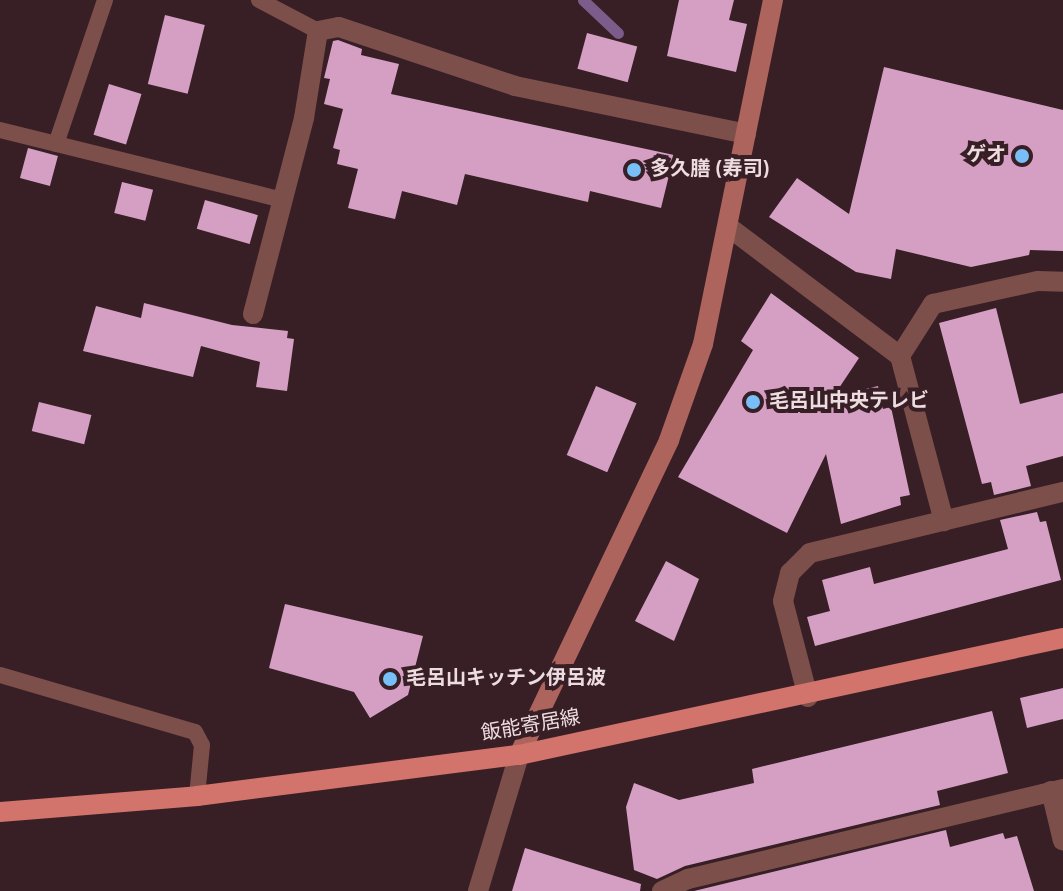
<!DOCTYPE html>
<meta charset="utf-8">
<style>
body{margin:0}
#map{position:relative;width:1063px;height:891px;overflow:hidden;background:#381f26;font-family:Overpass,"Noto Sans JP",sans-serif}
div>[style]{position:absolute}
.stream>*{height:11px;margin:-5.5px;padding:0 5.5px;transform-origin:5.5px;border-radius:5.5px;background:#7c5c8b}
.building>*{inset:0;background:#d59fc4;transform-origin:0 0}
.lane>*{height:16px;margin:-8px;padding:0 8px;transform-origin:8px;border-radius:8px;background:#7d4f4b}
.street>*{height:20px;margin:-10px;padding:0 10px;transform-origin:10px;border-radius:10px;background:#7d4f4b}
.secondary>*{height:20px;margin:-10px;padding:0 10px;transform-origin:10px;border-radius:10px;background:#ad645d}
.primary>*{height:20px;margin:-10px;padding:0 10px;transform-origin:10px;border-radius:10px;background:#d2746b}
.dots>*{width:22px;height:22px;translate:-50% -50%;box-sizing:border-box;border:4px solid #381f26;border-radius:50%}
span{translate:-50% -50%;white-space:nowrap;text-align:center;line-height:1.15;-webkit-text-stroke:8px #381f26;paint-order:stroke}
.poi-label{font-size:20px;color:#eddce0;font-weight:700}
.right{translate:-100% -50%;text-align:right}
.left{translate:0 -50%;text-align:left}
.street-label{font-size:20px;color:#eddce0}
</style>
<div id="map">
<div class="stream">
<div style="left:583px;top:0;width:48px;rotate:43.3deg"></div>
</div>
<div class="building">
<div style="clip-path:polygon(679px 0,734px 0,729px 20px,747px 24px,736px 72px,667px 56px)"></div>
<div style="left:165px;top:15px;width:41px;height:71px;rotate:14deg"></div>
<div style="left:587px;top:33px;width:52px;height:37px;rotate:15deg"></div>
<div style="clip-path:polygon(338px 40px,362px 49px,361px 55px,399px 64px,391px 94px,674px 155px,661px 208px,590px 191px,588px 202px,465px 174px,457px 205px,402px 191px,395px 219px,348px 208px,358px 169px,337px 164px,340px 150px,333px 148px,343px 109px,324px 104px,330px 79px,324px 78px,333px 41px)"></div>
<div style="clip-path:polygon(884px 67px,1063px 110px,1063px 251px,1030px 250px,1029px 255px,971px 267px,896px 249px,891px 279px,856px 272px,769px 217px,797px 178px,849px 214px)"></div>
<div style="left:109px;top:84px;width:34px;height:53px;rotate:17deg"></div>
<div style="left:28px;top:148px;width:31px;height:31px;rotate:15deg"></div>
<div style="left:122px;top:182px;width:32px;height:32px;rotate:14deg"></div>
<div style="left:205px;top:200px;width:55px;height:30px;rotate:16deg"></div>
<div style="clip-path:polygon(771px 293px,859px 358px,833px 397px,878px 386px,883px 409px,891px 407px,910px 495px,900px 497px,901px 505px,841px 524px,826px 454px,787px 533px,678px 477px,753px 350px,741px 341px)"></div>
<div style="clip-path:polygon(144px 303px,232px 325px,288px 331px,287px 338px,294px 339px,287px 391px,256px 387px,260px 362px,201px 346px,193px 377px,83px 351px,96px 306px,141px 318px)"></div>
<div style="clip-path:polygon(996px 308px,1020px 404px,1063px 393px,1063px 456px,1026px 466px,1031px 486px,994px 495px,991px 482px,982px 484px,939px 323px)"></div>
<div style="left:596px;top:386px;width:44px;height:75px;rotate:23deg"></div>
<div style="left:39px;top:402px;width:54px;height:30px;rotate:14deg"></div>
<div style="clip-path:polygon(1037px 512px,1040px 522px,1046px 521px,1061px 580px,815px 646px,807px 617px,830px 611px,822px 580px,870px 567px,874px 584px,1008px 549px,1000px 520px)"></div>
<div style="clip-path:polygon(666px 561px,699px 579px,674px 641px,635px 621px)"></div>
<div style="clip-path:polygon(285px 604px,423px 636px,408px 695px,370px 718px,354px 692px,269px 668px)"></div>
<div style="clip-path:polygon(1063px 688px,1063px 719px,1027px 728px,1020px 698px)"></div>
<div style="clip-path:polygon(992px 711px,1008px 773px,937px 791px,940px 805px,685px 866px,657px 879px,634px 870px,626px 807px,634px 783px,679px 800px,754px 783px,752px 769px)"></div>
<div style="clip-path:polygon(946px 830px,950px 847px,1003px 833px,1005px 839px,1017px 836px,1034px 891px,694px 891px)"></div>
<div style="clip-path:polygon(525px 848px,641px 884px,640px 891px,512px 891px)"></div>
</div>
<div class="lane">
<div style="left:259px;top:0;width:67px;rotate:27.7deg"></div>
<div style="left:0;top:130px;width:291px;rotate:13.9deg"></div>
<div style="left:56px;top:144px;width:152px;rotate:-71.2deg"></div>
<div style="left:0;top:675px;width:203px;rotate:16.3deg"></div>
<div style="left:195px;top:732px;width:15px;rotate:62deg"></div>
<div style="left:202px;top:745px;width:51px;rotate:95.6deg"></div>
</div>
<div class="street">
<div style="left:730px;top:228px;width:213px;rotate:37deg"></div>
<div style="left:900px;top:356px;width:171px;rotate:75.1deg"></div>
<div style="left:253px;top:314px;width:203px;rotate:-75.4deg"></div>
<div style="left:304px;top:118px;width:88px;rotate:-80.9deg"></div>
<div style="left:318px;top:31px;width:21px;rotate:-11deg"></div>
<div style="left:339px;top:27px;width:186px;rotate:18.5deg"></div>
<div style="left:515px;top:86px;width:236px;rotate:11.7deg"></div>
<div style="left:900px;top:356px;width:62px;rotate:-57.6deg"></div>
<div style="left:933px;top:304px;width:107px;rotate:-12.4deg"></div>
<div style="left:1038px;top:281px;width:25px;rotate:2deg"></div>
<div style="left:808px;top:697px;width:99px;rotate:-104.6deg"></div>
<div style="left:783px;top:601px;width:29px;rotate:-76deg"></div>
<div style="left:790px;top:573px;width:28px;rotate:-45deg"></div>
<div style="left:810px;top:553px;width:260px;rotate:-13.6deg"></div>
<div style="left:1051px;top:791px;width:51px;rotate:76.5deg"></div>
<div style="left:478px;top:891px;width:142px;rotate:-73.2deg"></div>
<div style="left:662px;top:891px;width:29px;rotate:-25deg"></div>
<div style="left:688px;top:879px;width:386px;rotate:-13.5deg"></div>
</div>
<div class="secondary">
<div style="left:519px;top:755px;width:349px;rotate:-64.5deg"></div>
<div style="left:669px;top:440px;width:102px;rotate:-70.5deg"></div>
<div style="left:703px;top:344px;width:351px;rotate:-78.5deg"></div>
</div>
<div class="primary">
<div style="left:0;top:812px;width:198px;rotate:-4.6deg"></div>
<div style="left:197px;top:796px;width:325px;rotate:-7.3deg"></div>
<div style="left:519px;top:755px;width:556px;rotate:-12.14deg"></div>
</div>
<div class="dots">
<div style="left:1022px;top:156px;background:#78bff7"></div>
<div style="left:634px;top:170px;background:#78bff7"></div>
<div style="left:753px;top:402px;background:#78bff7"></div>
<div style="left:390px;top:679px;background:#78bff7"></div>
</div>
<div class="poi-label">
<span class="right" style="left:1006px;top:156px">ゲオ</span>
<span class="left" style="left:650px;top:170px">多久膳 (寿司)</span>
<span class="left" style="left:769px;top:402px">毛呂山中央テレビ</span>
<span class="left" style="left:406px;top:679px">毛呂山キッチン伊呂波</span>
</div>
<div class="street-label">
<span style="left:531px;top:727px;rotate:-10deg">飯能寄居線</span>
</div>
</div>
